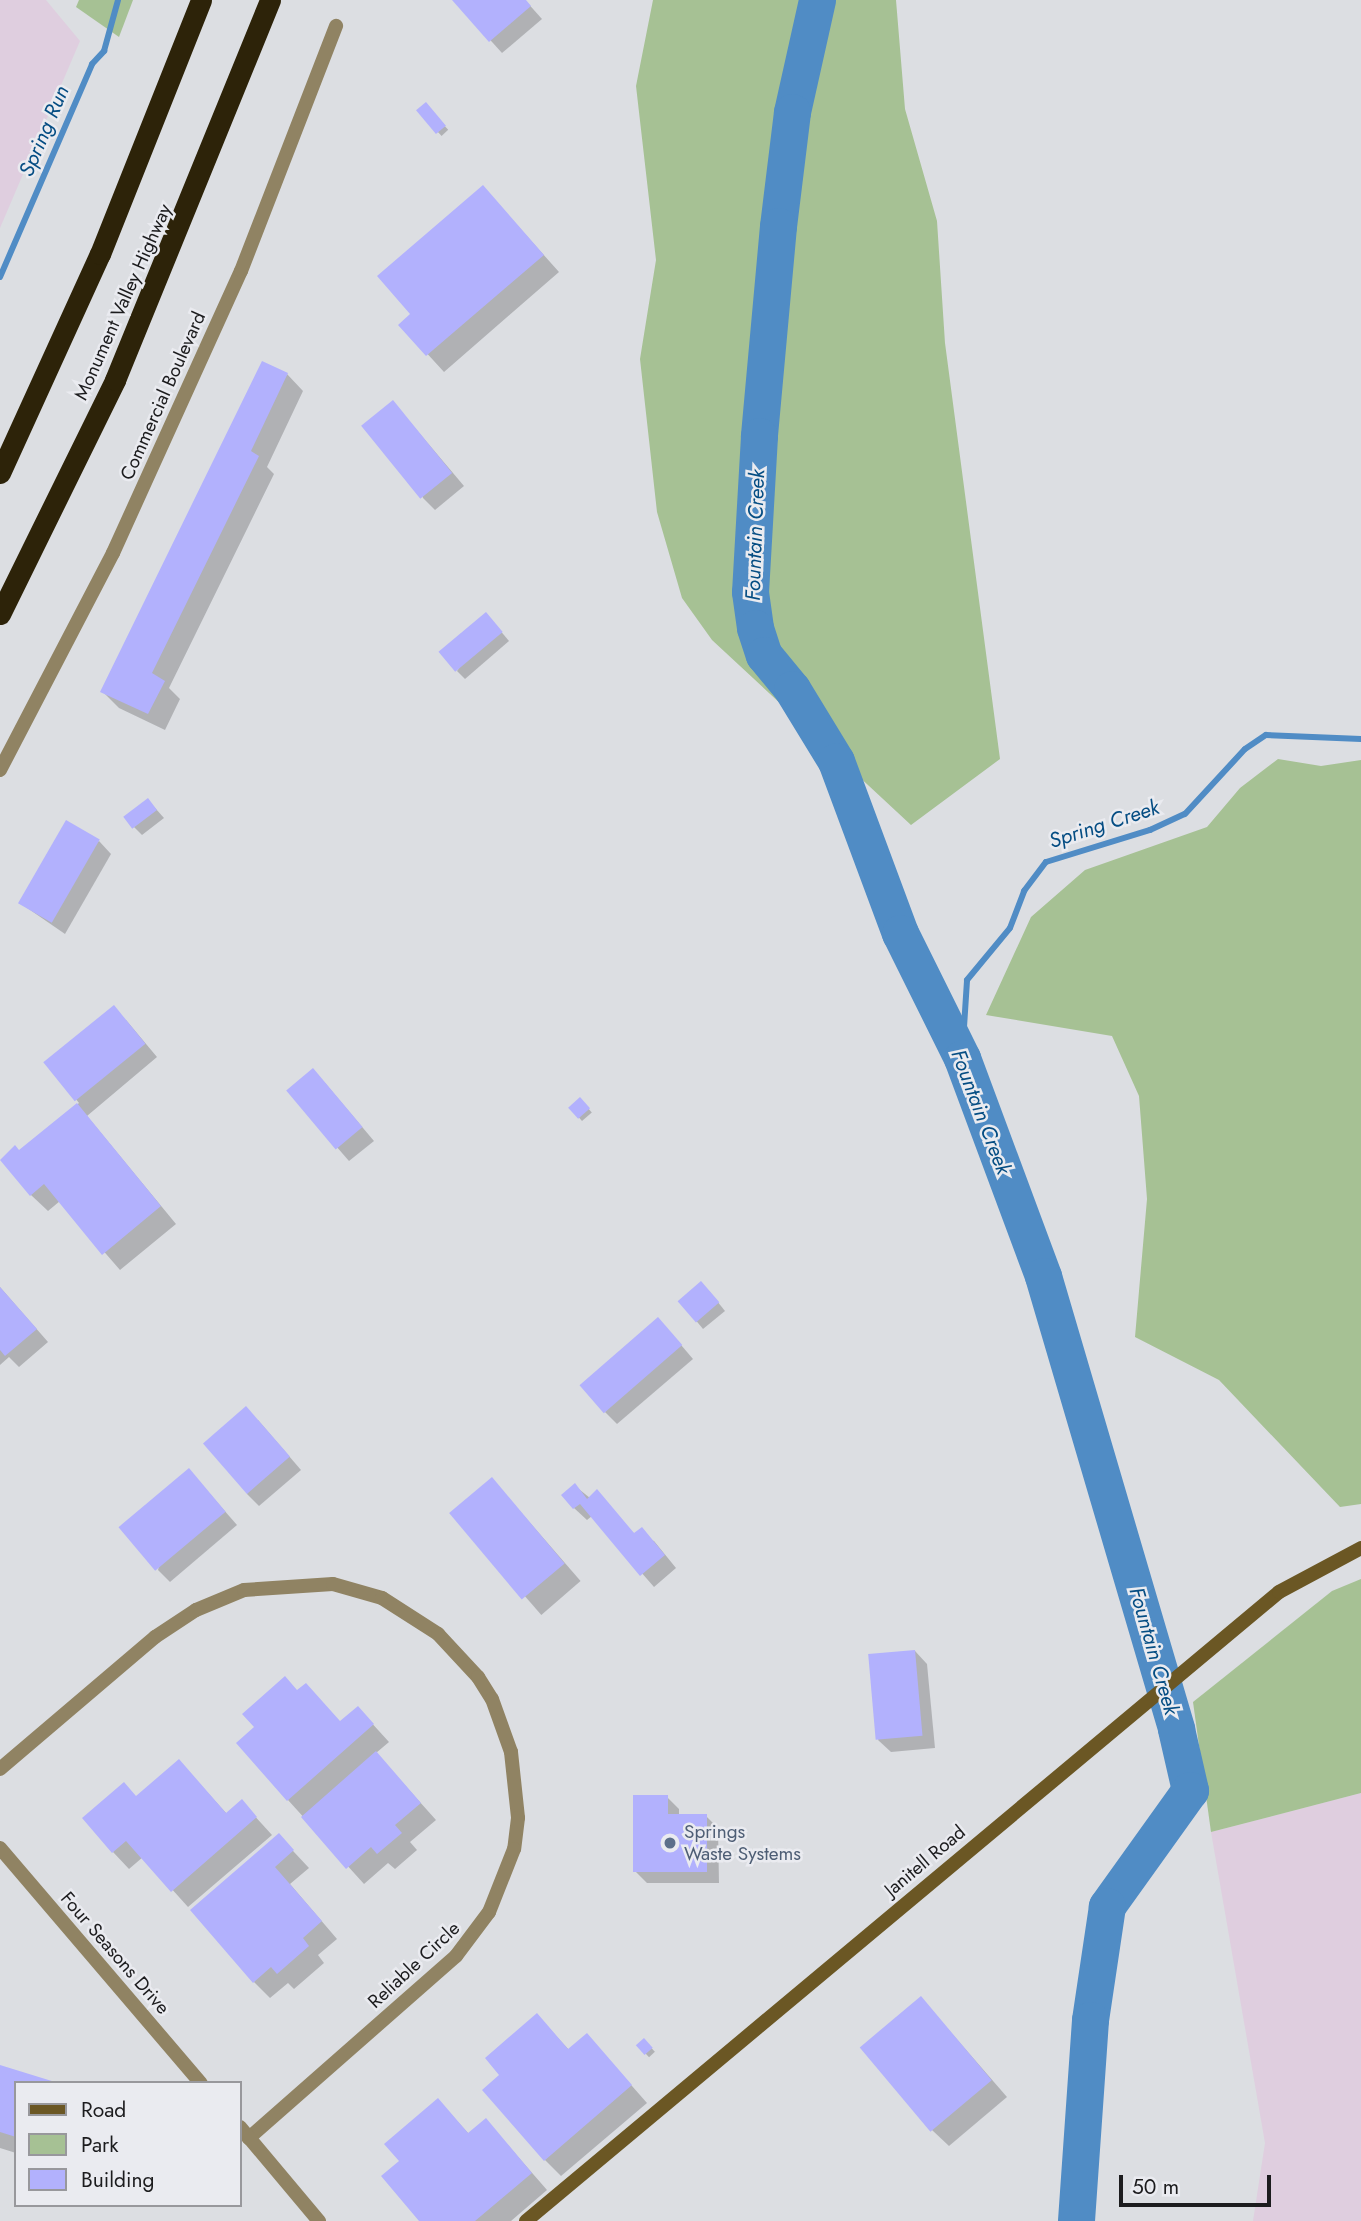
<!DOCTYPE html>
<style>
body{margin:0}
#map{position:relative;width:1361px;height:2221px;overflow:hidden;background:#dcdee2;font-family:Jost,sans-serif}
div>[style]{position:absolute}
.industrial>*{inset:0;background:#dfcedf}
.green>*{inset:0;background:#a6c194}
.shadow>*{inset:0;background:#0003;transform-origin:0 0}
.stream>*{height:6px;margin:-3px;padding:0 3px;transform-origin:3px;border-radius:3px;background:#508cc5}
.river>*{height:37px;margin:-18.5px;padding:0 18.5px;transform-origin:18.5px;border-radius:18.5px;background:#508cc5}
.building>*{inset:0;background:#b2b1fd;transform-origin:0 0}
.street>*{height:14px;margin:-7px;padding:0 7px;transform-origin:7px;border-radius:7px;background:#908363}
.secondary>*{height:14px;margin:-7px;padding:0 7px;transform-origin:7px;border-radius:7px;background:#6b5724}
.highway>*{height:21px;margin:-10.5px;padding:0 10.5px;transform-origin:10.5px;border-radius:10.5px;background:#2d2309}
.dots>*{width:19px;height:19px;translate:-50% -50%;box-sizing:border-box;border:4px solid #eaebf0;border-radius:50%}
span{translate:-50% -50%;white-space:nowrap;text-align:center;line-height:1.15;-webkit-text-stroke:5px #eaebf0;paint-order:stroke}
.street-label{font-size:19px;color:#1c1c1e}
.service-label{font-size:19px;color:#4e5e75}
.left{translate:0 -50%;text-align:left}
.water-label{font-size:21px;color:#054d83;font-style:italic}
.legend{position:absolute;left:14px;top:2081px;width:228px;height:126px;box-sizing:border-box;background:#eaebf0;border:2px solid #98989c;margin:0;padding:9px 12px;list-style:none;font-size:21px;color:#1c1c1e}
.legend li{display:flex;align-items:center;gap:14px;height:35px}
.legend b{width:35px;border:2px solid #98989c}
.scale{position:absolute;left:1119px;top:2175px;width:152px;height:32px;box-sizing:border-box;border:4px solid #1c1c1e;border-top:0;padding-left:9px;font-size:21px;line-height:24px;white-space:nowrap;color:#1c1c1e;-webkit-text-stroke:5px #eaebf0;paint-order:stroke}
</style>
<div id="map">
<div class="industrial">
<div style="clip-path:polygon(0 0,46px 0,80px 41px,0 228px)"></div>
<div style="clip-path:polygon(1361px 1793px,1361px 2221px,1253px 2221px,1265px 2143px,1211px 1832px)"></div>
</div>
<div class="green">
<div style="clip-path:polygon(79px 0,133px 0,119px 37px,76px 7px)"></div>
<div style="clip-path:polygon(653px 0,896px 0,905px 109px,937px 221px,945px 343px,1000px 759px,911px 825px,712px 640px,682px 598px,657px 512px,640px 359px,656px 260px,636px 86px)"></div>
<div style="clip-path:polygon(1278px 759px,1321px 766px,1361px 760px,1361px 1504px,1340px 1507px,1219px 1380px,1135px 1337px,1147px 1199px,1139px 1096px,1112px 1036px,986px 1015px,1031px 917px,1085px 870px,1207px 827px,1240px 788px)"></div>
<div style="clip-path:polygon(1361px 1579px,1361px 1793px,1211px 1832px,1193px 1702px,1332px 1591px)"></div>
</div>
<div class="shadow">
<div style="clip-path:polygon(454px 0,525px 0,542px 19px,502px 53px)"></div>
<div style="left:425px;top:105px;width:34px;height:9px;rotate:47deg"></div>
<div style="clip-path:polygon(483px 187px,559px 272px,444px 372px,401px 325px,413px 314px)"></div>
<div style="clip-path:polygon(287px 374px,303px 391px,267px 467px,274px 474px,169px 688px,180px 699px,165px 730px,119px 708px,103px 692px)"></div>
<div style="clip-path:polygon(393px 402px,464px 486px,435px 510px,423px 498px)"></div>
<div style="clip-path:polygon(493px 622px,509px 641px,465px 679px,457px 671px)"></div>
<div style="clip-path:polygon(148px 800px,164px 818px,142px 835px,134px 827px)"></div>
<div style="clip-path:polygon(99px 841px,111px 854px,65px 934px,20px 903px)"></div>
<div style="clip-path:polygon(126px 1020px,157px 1057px,87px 1116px,176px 1224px,120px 1270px,60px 1201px,48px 1211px,31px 1195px,19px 1152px,79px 1103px,47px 1063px)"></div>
<div style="clip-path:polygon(325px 1083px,374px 1141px,349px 1161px,288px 1091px)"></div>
<div style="left:580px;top:1099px;width:18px;height:13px;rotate:49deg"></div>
<div style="clip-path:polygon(0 1287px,48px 1342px,19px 1367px,9px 1357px,0 1365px)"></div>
<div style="clip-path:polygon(709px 1291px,725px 1311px,703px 1329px,680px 1301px)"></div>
<div style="clip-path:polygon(670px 1332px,693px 1359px,617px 1424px,605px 1412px)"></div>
<div style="clip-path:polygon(258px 1420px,301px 1470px,259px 1506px,247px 1494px)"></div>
<div style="clip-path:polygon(189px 1470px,237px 1525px,170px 1582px,158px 1570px)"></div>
<div style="left:492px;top:1479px;width:135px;height:52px;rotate:49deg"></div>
<div style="clip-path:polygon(575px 1486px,635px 1534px,654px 1541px,676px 1568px,654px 1587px,592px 1516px,587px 1520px,574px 1508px)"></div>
<div style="clip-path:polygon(915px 1651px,927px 1664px,935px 1748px,891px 1752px,878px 1740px)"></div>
<div style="clip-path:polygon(298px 1692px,341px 1723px,358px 1708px,389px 1742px,376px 1753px,436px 1820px,410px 1842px,417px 1850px,395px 1869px,388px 1863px,364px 1884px,288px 1800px)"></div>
<div style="clip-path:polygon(179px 1761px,227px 1814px,241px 1801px,272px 1835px,188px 1907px,143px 1857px,129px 1869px,113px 1852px,137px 1798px)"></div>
<div style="clip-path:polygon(667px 1797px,679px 1809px,679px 1816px,706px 1816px,718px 1828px,719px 1883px,647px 1883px,635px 1871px)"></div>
<div style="clip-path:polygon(279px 1836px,309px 1868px,290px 1884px,337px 1939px,318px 1955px,324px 1963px,294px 1989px,288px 1983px,270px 1998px,254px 1982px)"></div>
<div style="clip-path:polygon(921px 1998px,1007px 2097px,949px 2146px,932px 2130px)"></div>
<div style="clip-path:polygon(537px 2015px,570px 2051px,587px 2035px,647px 2103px,561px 2176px,545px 2160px,502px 2075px)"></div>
<div style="left:644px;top:2040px;width:16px;height:8px;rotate:47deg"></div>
<div style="clip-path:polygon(0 2067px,51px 2083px,16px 2083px,16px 2153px,0 2148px)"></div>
<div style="clip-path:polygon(438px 2100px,469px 2134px,486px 2120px,547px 2190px,511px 2221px,422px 2221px,401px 2161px)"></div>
</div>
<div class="stream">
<div style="left:0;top:277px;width:232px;rotate:-66.6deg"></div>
<div style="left:92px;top:64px;width:18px;rotate:-47deg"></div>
<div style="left:104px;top:51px;width:53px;rotate:-74.6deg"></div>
<div style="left:962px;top:1058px;width:78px;rotate:-86.3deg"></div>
<div style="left:967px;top:980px;width:67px;rotate:-50.4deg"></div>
<div style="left:1010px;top:928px;width:40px;rotate:-69deg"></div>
<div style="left:1024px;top:891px;width:36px;rotate:-53deg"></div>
<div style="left:1046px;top:862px;width:109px;rotate:-17.1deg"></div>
<div style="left:1150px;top:830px;width:38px;rotate:-25deg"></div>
<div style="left:1185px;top:814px;width:88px;rotate:-47.3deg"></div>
<div style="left:1245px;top:749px;width:25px;rotate:-34deg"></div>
<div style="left:1266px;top:735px;width:95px;rotate:2.4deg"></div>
</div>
<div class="river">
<div style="left:817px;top:0;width:115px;rotate:102.6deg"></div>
<div style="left:792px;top:112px;width:115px;rotate:97deg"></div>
<div style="left:778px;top:226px;width:211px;rotate:95.2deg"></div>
<div style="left:759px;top:436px;width:156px;rotate:93.3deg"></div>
<div style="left:750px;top:592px;width:36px;rotate:82deg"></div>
<div style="left:755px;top:628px;width:28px;rotate:72deg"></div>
<div style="left:764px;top:655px;width:44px;rotate:50.5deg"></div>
<div style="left:792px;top:689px;width:84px;rotate:58.6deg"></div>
<div style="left:836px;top:761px;width:184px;rotate:69.6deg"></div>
<div style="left:900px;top:933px;width:140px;rotate:63.6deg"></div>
<div style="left:962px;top:1058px;width:233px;rotate:69.6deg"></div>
<div style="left:1043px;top:1276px;width:472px;rotate:73.6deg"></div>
<div style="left:1176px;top:1729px;width:63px;rotate:77.1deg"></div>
<div style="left:1190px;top:1790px;width:143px;rotate:125.6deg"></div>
<div style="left:1107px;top:1906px;width:115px;rotate:98.5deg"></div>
<div style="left:1090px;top:2020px;width:201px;rotate:94deg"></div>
</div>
<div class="building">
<div style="clip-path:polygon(452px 0,526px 0,531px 6px,489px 42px)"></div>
<div style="left:426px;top:102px;width:31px;height:13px;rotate:50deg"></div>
<div style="clip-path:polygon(483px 185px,544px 255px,426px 356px,398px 325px,410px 314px,377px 276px)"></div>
<div style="clip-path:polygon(262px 361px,288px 373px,251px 451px,259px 456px,152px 673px,165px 681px,148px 714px,100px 692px)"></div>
<div style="left:393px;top:400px;width:94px;height:41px;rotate:51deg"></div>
<div style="left:486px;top:612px;width:26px;height:62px;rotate:50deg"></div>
<div style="left:148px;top:798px;width:15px;height:31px;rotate:53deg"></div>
<div style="left:66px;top:820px;width:39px;height:96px;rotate:30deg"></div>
<div style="left:114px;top:1005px;width:50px;height:91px;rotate:51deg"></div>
<div style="left:313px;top:1068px;width:77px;height:35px;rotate:50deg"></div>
<div style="left:580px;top:1097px;width:15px;height:16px;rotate:48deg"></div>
<div style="clip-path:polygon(77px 1103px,161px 1206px,102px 1255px,44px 1184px,30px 1196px,0 1160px,15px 1145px,19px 1150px)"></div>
<div style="left:701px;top:1281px;width:28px;height:31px;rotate:49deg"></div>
<div style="clip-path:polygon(0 1287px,37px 1329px,5px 1356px,0 1350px)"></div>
<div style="left:658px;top:1317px;width:37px;height:104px;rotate:49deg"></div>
<div style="left:246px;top:1406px;width:67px;height:57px;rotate:49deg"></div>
<div style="left:189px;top:1468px;width:57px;height:92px;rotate:50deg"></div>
<div style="left:492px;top:1477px;width:113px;height:56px;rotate:50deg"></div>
<div style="clip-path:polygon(575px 1483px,587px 1499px,597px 1489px,634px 1533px,642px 1527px,665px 1555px,640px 1576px,580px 1504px,573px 1509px,561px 1495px)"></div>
<div style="left:915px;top:1650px;width:86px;height:47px;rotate:85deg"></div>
<div style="clip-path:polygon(285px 1676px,297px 1690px,306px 1683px,340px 1721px,358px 1706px,374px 1724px,287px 1801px,236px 1743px,254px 1727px,242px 1714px)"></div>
<div style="clip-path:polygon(376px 1751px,421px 1803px,395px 1825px,402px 1833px,377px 1854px,371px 1847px,346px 1869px,301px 1817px)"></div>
<div style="clip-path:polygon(179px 1759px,226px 1813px,242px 1799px,257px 1817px,171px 1892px,126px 1841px,112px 1853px,82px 1818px,124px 1782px,136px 1796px)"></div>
<div style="clip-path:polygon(633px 1795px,668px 1795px,668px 1814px,707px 1814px,707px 1872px,633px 1872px)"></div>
<div style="clip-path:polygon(279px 1833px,294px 1850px,275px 1867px,322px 1921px,303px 1938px,309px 1946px,277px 1974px,271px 1967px,253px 1983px,190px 1910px)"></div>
<div style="left:921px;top:1996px;width:110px;height:80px;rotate:50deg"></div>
<div style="clip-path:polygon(537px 2013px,568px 2049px,587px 2033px,632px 2085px,544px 2161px,482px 2090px,499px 2075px,485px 2058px)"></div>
<div style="left:644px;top:2038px;width:13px;height:11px;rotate:48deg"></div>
<div style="clip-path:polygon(0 2065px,55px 2082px,16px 2083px,16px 2137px,0 2132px)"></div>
<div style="clip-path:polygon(438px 2098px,468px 2133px,486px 2118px,532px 2173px,475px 2221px,419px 2221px,381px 2176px,399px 2161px,384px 2144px)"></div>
</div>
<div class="street">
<div style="left:0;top:770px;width:245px;rotate:-62.5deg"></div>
<div style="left:113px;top:553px;width:310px;rotate:-65.6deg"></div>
<div style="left:241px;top:271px;width:263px;rotate:-68.8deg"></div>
<div style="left:0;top:1769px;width:204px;rotate:-40.4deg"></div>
<div style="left:155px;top:1637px;width:49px;rotate:-33.4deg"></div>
<div style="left:196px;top:1610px;width:52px;rotate:-22.6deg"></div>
<div style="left:244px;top:1590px;width:89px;rotate:-3.9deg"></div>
<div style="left:333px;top:1584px;width:51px;rotate:15.9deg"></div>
<div style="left:382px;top:1598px;width:67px;rotate:32.7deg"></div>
<div style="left:438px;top:1634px;width:59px;rotate:47.1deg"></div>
<div style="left:478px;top:1677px;width:26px;rotate:58deg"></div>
<div style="left:492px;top:1699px;width:56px;rotate:70.3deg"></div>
<div style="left:511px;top:1752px;width:66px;rotate:83.9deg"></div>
<div style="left:518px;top:1818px;width:31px;rotate:97deg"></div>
<div style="left:514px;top:1849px;width:68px;rotate:111.6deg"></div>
<div style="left:489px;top:1912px;width:55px;rotate:126.9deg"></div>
<div style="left:456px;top:1956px;width:276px;rotate:138.7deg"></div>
<div style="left:0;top:1848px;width:309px;rotate:49.5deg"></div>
<div style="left:240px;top:2127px;width:123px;rotate:50deg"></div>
</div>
<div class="secondary">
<div style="left:526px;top:2221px;width:981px;rotate:-39.87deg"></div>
<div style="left:1279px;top:1592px;width:93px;rotate:-28.2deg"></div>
</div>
<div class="highway">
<div style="left:0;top:473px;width:241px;rotate:-65.5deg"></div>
<div style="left:100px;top:254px;width:273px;rotate:-68.3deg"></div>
<div style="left:0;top:614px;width:261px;rotate:-63.8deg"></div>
<div style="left:115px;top:380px;width:410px;rotate:-67.8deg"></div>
</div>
<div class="dots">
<div style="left:670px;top:1843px;background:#5c6f8a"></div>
</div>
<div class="street-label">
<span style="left:123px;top:302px;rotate:-66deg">Monument Valley Highway</span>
<span style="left:163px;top:396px;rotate:-66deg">Commercial Boulevard</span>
<span style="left:925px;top:1861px;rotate:-40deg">Janitell Road</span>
<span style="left:115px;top:1953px;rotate:49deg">Four Seasons Drive</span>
<span style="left:414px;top:1965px;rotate:-43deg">Reliable Circle</span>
</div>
<div class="service-label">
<span class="left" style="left:684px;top:1843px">Springs<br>Waste Systems</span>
</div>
<div class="water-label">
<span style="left:44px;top:131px;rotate:-67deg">Spring Run</span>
<span style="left:755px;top:535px;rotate:-88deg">Fountain Creek</span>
<span style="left:1104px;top:824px;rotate:-18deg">Spring Creek</span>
<span style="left:981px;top:1112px;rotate:69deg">Fountain Creek</span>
<span style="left:1154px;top:1651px;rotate:74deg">Fountain Creek</span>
</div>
<ul class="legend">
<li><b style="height:9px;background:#6b5724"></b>Road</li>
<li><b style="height:19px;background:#a6c194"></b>Park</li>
<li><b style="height:19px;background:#b2b1fd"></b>Building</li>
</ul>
<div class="scale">50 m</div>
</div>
